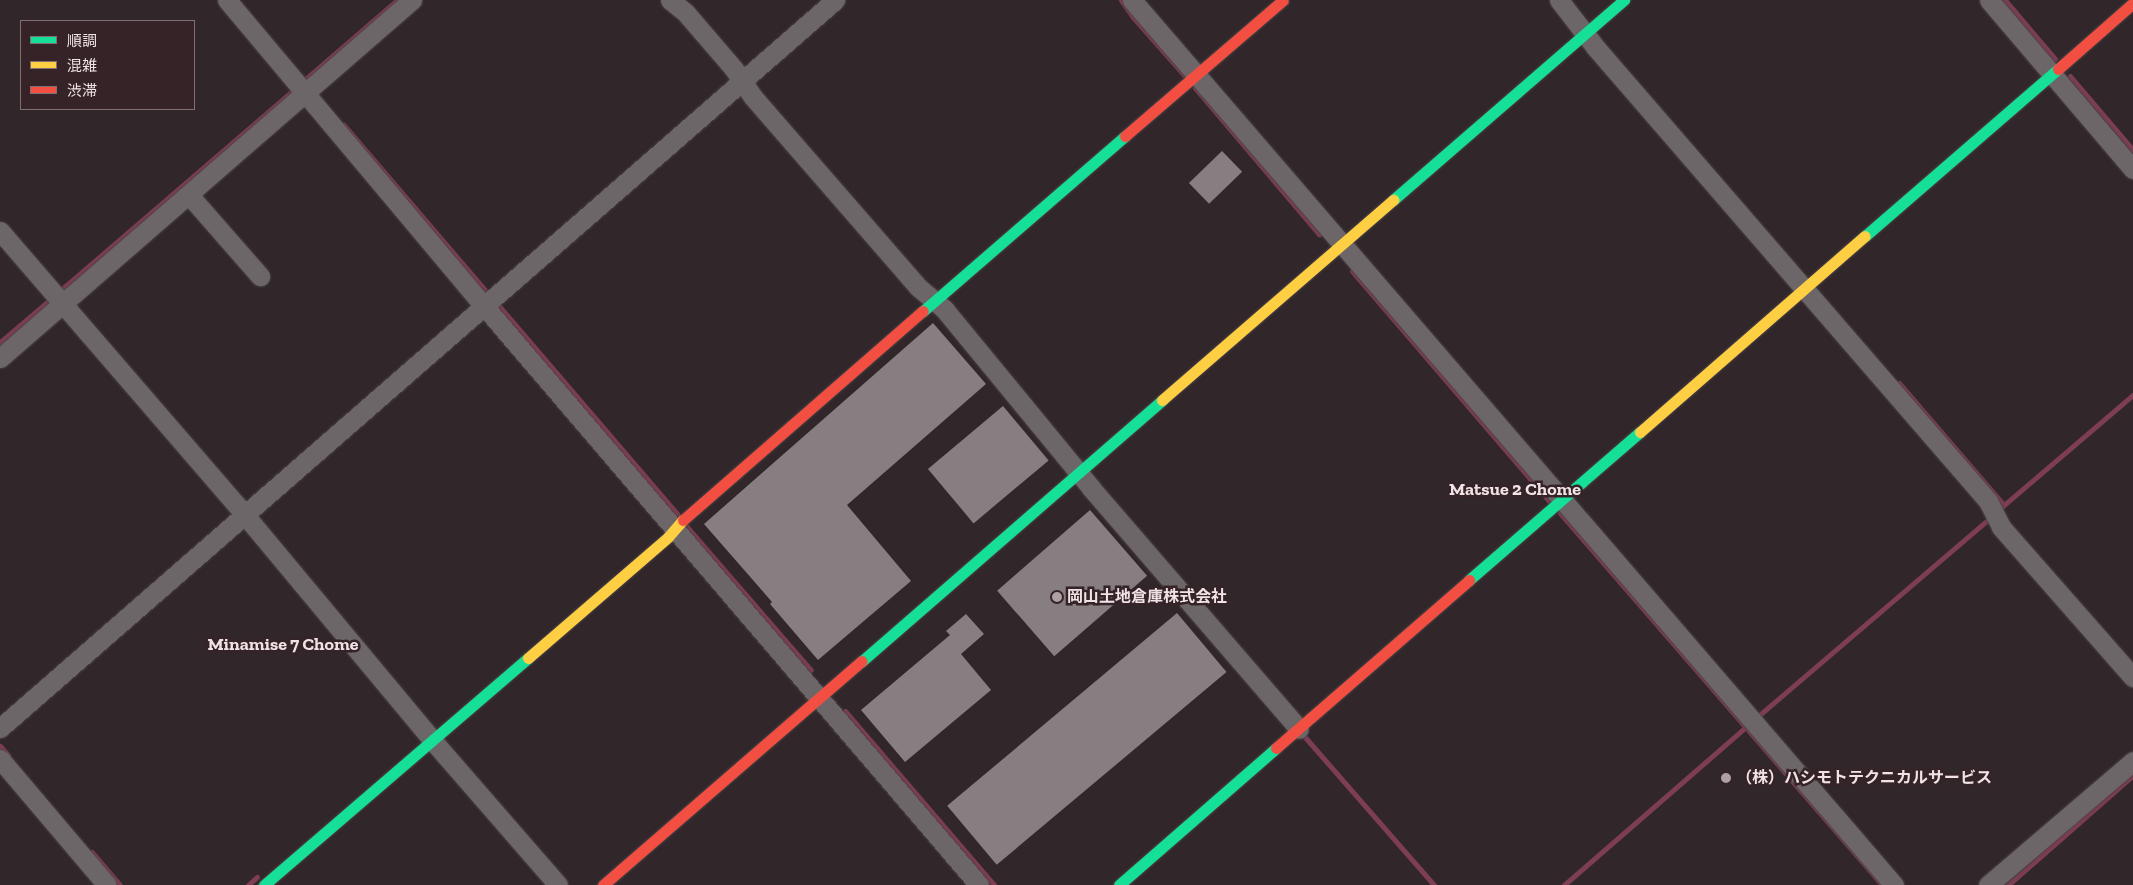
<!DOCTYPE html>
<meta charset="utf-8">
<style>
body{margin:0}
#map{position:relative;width:2133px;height:885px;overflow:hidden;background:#31272a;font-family:"Zilla Slab","Noto Sans JP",serif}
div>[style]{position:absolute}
.stream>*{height:5px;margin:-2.5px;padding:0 2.5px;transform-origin:2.5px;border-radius:2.5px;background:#7d3d52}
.building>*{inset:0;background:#877e81;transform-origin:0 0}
.roads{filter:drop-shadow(0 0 1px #4c4345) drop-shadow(0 0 1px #4c4345)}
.street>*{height:19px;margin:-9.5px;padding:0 9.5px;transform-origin:9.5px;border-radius:9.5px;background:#6d6668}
.fast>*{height:11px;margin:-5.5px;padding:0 5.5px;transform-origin:5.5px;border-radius:5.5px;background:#16e098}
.slow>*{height:11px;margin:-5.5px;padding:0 5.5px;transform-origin:5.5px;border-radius:5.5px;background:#ffcf43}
.jam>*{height:11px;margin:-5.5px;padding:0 5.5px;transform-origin:5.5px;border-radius:5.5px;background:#f24e42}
.dots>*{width:14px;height:14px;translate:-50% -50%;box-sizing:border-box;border:2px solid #352328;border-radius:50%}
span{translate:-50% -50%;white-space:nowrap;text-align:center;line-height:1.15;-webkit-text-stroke:5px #352328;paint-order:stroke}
.poi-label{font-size:16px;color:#f0e3e6;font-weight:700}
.left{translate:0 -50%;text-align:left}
.neighbourhood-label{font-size:18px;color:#f0e3e6;font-weight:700}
.legend{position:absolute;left:20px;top:20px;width:175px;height:90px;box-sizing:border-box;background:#352328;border:1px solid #807074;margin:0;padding:6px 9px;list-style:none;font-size:15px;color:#f0e3e6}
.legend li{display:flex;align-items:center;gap:10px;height:25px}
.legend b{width:25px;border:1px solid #807074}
</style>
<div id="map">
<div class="stream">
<div style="left:1121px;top:0;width:19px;rotate:55deg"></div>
<div style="left:1132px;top:16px;width:79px;rotate:48.6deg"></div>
<div style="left:2005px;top:0;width:77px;rotate:49.7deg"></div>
<div style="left:2070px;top:76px;width:97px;rotate:49.6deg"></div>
<div style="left:302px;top:82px;width:125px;rotate:-40.8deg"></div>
<div style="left:1195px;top:88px;width:192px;rotate:49.7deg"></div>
<div style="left:344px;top:125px;width:216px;rotate:49.5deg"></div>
<div style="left:1352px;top:271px;width:303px;rotate:49.4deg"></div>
<div style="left:62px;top:289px;width:303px;rotate:-40.7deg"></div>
<div style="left:499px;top:306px;width:274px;rotate:49.4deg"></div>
<div style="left:0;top:342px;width:62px;rotate:-40.4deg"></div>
<div style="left:1899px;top:383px;width:161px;rotate:49.3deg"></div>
<div style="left:1997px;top:511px;width:179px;rotate:-40.5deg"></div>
<div style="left:1560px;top:513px;width:492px;rotate:49.1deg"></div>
<div style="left:687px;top:527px;width:189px;rotate:49.1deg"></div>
<div style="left:845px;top:711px;width:229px;rotate:49.4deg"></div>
<div style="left:1757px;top:717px;width:308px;rotate:-40.5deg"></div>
<div style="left:1304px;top:736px;width:198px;rotate:48.9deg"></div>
<div style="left:0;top:746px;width:12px;rotate:48deg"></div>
<div style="left:92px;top:852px;width:43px;rotate:49.7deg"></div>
<div style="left:248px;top:885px;width:12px;rotate:-42deg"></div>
<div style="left:1564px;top:885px;width:242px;rotate:-41deg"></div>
<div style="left:2008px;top:885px;width:167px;rotate:-41.3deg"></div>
</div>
<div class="building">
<div style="left:1222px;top:151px;width:29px;height:46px;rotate:46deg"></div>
<div style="clip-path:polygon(933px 323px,986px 384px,847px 505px,911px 581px,818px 660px,770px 604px,772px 602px,704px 524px)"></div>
<div style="left:1003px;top:406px;width:71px;height:98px;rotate:50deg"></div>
<div style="left:1090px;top:510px;width:87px;height:123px;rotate:49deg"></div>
<div style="left:1177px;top:613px;width:77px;height:300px;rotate:50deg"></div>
<div style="clip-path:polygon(966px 614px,984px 634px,961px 654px,991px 690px,905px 762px,861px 710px,950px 635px,946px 631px)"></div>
</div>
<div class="roads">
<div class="street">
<div style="left:227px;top:0;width:400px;rotate:50deg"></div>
<div style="left:484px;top:306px;width:762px;rotate:49.47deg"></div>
<div style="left:670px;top:0;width:19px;rotate:39deg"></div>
<div style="left:685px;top:12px;width:75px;rotate:49.3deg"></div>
<div style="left:734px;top:69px;width:34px;rotate:56deg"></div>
<div style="left:753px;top:97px;width:252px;rotate:49deg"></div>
<div style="left:918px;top:287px;width:35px;rotate:40deg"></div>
<div style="left:945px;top:310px;width:230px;rotate:50.6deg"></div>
<div style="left:1091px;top:488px;width:318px;rotate:49.2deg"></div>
<div style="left:1132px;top:0;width:1168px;rotate:49.27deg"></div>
<div style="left:1559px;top:0;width:61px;rotate:52.4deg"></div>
<div style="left:1596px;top:48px;width:599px;rotate:49.13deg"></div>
<div style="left:1988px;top:501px;width:29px;rotate:63deg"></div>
<div style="left:2001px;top:527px;width:200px;rotate:48.7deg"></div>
<div style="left:1989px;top:0;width:222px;rotate:49.6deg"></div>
<div style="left:189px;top:195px;width:108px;rotate:48.8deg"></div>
<div style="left:0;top:231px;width:374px;rotate:49.2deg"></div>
<div style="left:244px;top:514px;width:294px;rotate:50.2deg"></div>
<div style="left:432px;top:740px;width:192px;rotate:49deg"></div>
<div style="left:0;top:358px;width:546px;rotate:-40.99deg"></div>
<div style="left:0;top:728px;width:1108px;rotate:-41.08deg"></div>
<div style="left:0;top:759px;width:165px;rotate:49.7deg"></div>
<div style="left:1988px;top:885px;width:191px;rotate:-40.5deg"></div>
</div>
<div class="fast">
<div style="left:1393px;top:200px;width:306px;rotate:-40.9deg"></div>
<div style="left:1865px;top:236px;width:255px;rotate:-40.9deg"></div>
<div style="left:923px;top:311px;width:267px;rotate:-40.9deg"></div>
<div style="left:1469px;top:580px;width:226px;rotate:-40.9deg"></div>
<div style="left:862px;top:661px;width:398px;rotate:-41deg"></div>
<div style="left:264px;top:885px;width:348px;rotate:-40.7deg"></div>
<div style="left:1119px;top:885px;width:208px;rotate:-41.1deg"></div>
</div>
<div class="slow">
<div style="left:1162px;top:400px;width:306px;rotate:-40.9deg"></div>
<div style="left:1640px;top:432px;width:298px;rotate:-41.1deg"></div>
<div style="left:528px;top:658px;width:185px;rotate:-40.8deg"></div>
<div style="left:668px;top:537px;width:23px;rotate:-49deg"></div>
</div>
<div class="jam">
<div style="left:2058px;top:69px;width:100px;rotate:-41.3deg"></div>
<div style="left:1125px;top:136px;width:208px;rotate:-40.7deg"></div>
<div style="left:683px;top:520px;width:318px;rotate:-41.1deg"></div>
<div style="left:1276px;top:748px;width:256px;rotate:-41deg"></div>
<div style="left:603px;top:885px;width:342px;rotate:-40.9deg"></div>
</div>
</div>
<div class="dots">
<div style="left:1057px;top:597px;background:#ada1a4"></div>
<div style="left:1726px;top:778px;background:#ada1a4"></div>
</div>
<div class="poi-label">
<span class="left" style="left:1067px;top:597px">岡山土地倉庫株式会社</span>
<span class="left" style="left:1736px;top:778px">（株）ハシモトテクニカルサービス</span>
</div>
<div class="neighbourhood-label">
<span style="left:1515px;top:489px">Matsue 2 Chome</span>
<span style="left:283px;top:644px">Minamise 7 Chome</span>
</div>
<ul class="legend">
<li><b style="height:6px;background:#16e098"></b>順調</li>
<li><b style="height:6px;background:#ffcf43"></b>混雑</li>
<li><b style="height:6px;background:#f24e42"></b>渋滞</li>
</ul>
</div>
